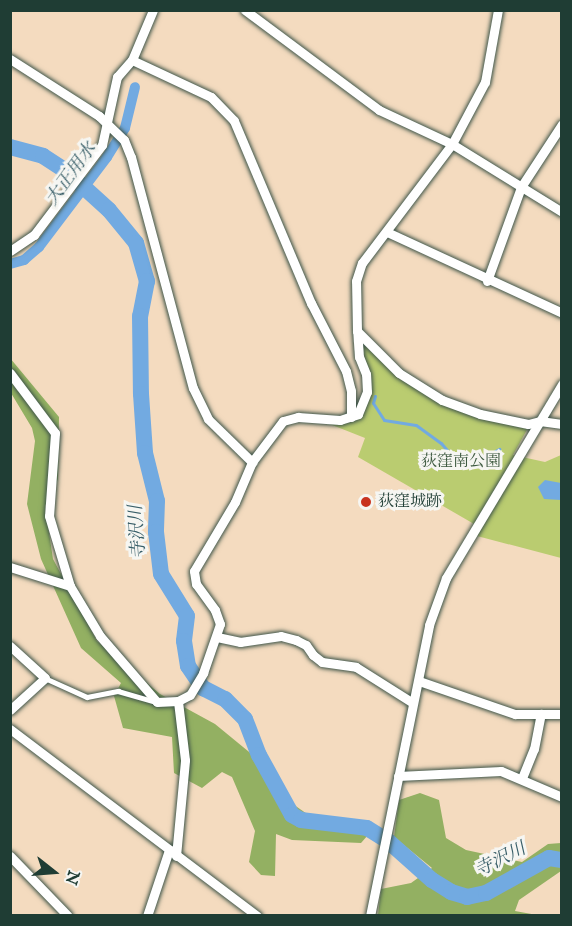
<!DOCTYPE html>
<meta charset="utf-8">
<style>
body{margin:0}
#map{position:relative;width:572px;height:926px;overflow:hidden;background:#f4dbbf;font-family:"IM FELL English","Noto Serif JP",serif}
div>[style]{position:absolute}
.green>*{inset:0;background:#bacc70}
.forest>*{inset:0;background:#93b062}
.water>*{inset:0;background:#72aae1}
.stream>*{height:3px;margin:-1.5px;padding:0 1.5px;transform-origin:1.5px;border-radius:1.5px;background:#72aae1}
.canal>*{height:10px;margin:-5px;padding:0 5px;transform-origin:5px;border-radius:5px;background:#72aae1}
.river>*{height:16px;margin:-8px;padding:0 8px;transform-origin:8px;border-radius:8px;background:#72aae1}
.roads{filter:drop-shadow(0 0 2px #3f5549) drop-shadow(0 0 2px #3f5549)}
.lane>*{height:4.5px;margin:-2.25px;padding:0 2.25px;transform-origin:2.25px;border-radius:2.25px;background:#fff}
.street>*{height:9px;margin:-4.5px;padding:0 4.5px;transform-origin:4.5px;border-radius:4.5px;background:#fff}
.dots>*{width:16px;height:16px;translate:-50% -50%;box-sizing:border-box;border:3px solid #f6f6f2;border-radius:50%}
span{translate:-50% -50%;white-space:nowrap;text-align:center;line-height:1.15;-webkit-text-stroke:6px #f6f6f2;paint-order:stroke}
.park-label{font-size:16px;color:#3e5a40}
.poi-label{font-size:16px;color:#1f3d34}
.left{translate:0 -50%;text-align:left}
.water-label{font-size:18px;color:#385e68;font-style:italic}
.frame{position:absolute;inset:0;border:12px solid #1f3d34;pointer-events:none}
.north{position:absolute;left:24px;top:842px;width:60px;height:60px;-webkit-text-stroke:4px #f6f6f2;paint-order:stroke;rotate:107deg;font-size:16px;font-weight:700;line-height:24px;text-align:center;color:#1f3d34}
.north::after{content:'';display:block;margin:auto;width:21px;height:27px;background:#1f3d34;clip-path:polygon(50% 0,100% 100%,50% 72%,0 100%)}
</style>
<div id="map">
<div class="green">
<div style="clip-path:polygon(364px 342px,443px 404px,529px 426px,513px 455px,545px 462px,561px 455px,561px 558px,477px 536px,481px 528px,358px 457px,365px 438px,322px 421px,360px 417px,371px 389px,362px 356px,362px 343px)"></div>
</div>
<div class="forest">
<div style="clip-path:polygon(10px 358px,59px 417px,58px 479px,45px 506px,53px 559px,97px 641px,160px 694px,215px 724px,254px 756px,287px 800px,310px 816px,343px 820px,368px 835px,361px 843px,292px 840px,276px 834px,275px 876px,261px 875px,249px 862px,255px 831px,232px 777px,222px 772px,202px 788px,174px 773px,172px 737px,123px 728px,114px 696px,121px 683px,81px 648px,41px 559px,27px 504px,35px 441px,32px 428px,11px 393px)"></div>
<div style="clip-path:polygon(420px 793px,439px 800px,446px 838px,466px 850px,522px 862px,548px 844px,561px 843px,561px 871px,519px 900px,515px 911px,537px 915px,378px 915px,381px 889px,411px 883px,432px 868px,394px 837px,399px 800px)"></div>
</div>
<div class="water">
<div style="clip-path:polygon(545px 480px,561px 483px,561px 500px,544px 499px,538px 487px)"></div>
</div>
<div class="stream">
<div style="left:375px;top:396px;width:7px;rotate:106deg"></div>
<div style="left:373px;top:403px;width:20px;rotate:57deg"></div>
<div style="left:384px;top:420px;width:32px;rotate:9deg"></div>
<div style="left:416px;top:425px;width:31px;rotate:36deg"></div>
<div style="left:441px;top:443px;width:17px;rotate:50deg"></div>
<div style="left:452px;top:456px;width:15px;rotate:23deg"></div>
<div style="left:466px;top:462px;width:15px;rotate:-11deg"></div>
<div style="left:481px;top:459px;width:21px;rotate:-29deg"></div>
</div>
<div class="canal">
<div style="left:10px;top:264px;width:15px;rotate:-16deg"></div>
<div style="left:24px;top:260px;width:20px;rotate:-41deg"></div>
<div style="left:39px;top:247px;width:113px;rotate:-52.9deg"></div>
<div style="left:107px;top:157px;width:34px;rotate:-58deg"></div>
<div style="left:125px;top:128px;width:42px;rotate:-76.3deg"></div>
</div>
<div class="river">
<div style="left:10px;top:147px;width:34px;rotate:15deg"></div>
<div style="left:43px;top:156px;width:27px;rotate:33deg"></div>
<div style="left:66px;top:171px;width:58px;rotate:42.2deg"></div>
<div style="left:109px;top:210px;width:43px;rotate:50.7deg"></div>
<div style="left:136px;top:243px;width:40px;rotate:74deg"></div>
<div style="left:147px;top:281px;width:36px;rotate:101deg"></div>
<div style="left:140px;top:316px;width:78px;rotate:89.3deg"></div>
<div style="left:141px;top:394px;width:59px;rotate:86.1deg"></div>
<div style="left:145px;top:453px;width:49px;rotate:76deg"></div>
<div style="left:157px;top:501px;width:31px;rotate:92deg"></div>
<div style="left:156px;top:532px;width:42px;rotate:83.2deg"></div>
<div style="left:161px;top:574px;width:49px;rotate:58.2deg"></div>
<div style="left:187px;top:616px;width:25px;rotate:97deg"></div>
<div style="left:184px;top:641px;width:25px;rotate:81deg"></div>
<div style="left:188px;top:666px;width:27px;rotate:56deg"></div>
<div style="left:203px;top:688px;width:25px;rotate:27deg"></div>
<div style="left:225px;top:699px;width:28px;rotate:45deg"></div>
<div style="left:245px;top:719px;width:39px;rotate:69deg"></div>
<div style="left:259px;top:755px;width:68px;rotate:61.2deg"></div>
<div style="left:292px;top:815px;width:10px;rotate:29deg"></div>
<div style="left:301px;top:820px;width:66px;rotate:6.9deg"></div>
<div style="left:367px;top:828px;width:25px;rotate:32deg"></div>
<div style="left:388px;top:841px;width:59px;rotate:41.6deg"></div>
<div style="left:432px;top:880px;width:22px;rotate:32deg"></div>
<div style="left:451px;top:892px;width:17px;rotate:17deg"></div>
<div style="left:467px;top:897px;width:19px;rotate:-12deg"></div>
<div style="left:486px;top:893px;width:72px;rotate:-29.1deg"></div>
<div style="left:549px;top:858px;width:13px;rotate:9deg"></div>
</div>
<div class="roads">
<div class="lane">
<div style="left:45px;top:678px;width:46px;rotate:24.3deg"></div>
<div style="left:87px;top:697px;width:32px;rotate:-11deg"></div>
<div style="left:118px;top:691px;width:36px;rotate:16deg"></div>
</div>
<div class="street">
<div style="left:245px;top:10px;width:167px;rotate:36.7deg"></div>
<div style="left:379px;top:110px;width:81px;rotate:25deg"></div>
<div style="left:452px;top:144px;width:129px;rotate:31.7deg"></div>
<div style="left:10px;top:59px;width:106px;rotate:32.6deg"></div>
<div style="left:99px;top:116px;width:35px;rotate:44deg"></div>
<div style="left:124px;top:140px;width:18px;rotate:68deg"></div>
<div style="left:131px;top:157px;width:239px;rotate:75deg"></div>
<div style="left:193px;top:388px;width:34px;rotate:64deg"></div>
<div style="left:208px;top:419px;width:62px;rotate:44.3deg"></div>
<div style="left:132px;top:60px;width:87px;rotate:25.1deg"></div>
<div style="left:211px;top:97px;width:33px;rotate:46deg"></div>
<div style="left:234px;top:121px;width:198px;rotate:67.1deg"></div>
<div style="left:311px;top:303px;width:76px;rotate:62.8deg"></div>
<div style="left:346px;top:371px;width:21px;rotate:76deg"></div>
<div style="left:351px;top:391px;width:26px;rotate:90deg"></div>
<div style="left:387px;top:232px;width:193px;rotate:24.8deg"></div>
<div style="left:10px;top:251px;width:29px;rotate:-34deg"></div>
<div style="left:34px;top:235px;width:113px;rotate:-52.9deg"></div>
<div style="left:102px;top:145px;width:70px;rotate:-77.6deg"></div>
<div style="left:117px;top:77px;width:23px;rotate:-49deg"></div>
<div style="left:132px;top:60px;width:54px;rotate:-67.2deg"></div>
<div style="left:487px;top:281px;width:100px;rotate:-70.1deg"></div>
<div style="left:521px;top:187px;width:75px;rotate:-56.9deg"></div>
<div style="left:357px;top:331px;width:59px;rotate:45deg"></div>
<div style="left:399px;top:373px;width:51px;rotate:32.1deg"></div>
<div style="left:442px;top:400px;width:40px;rotate:20.2deg"></div>
<div style="left:480px;top:414px;width:49px;rotate:11.8deg"></div>
<div style="left:528px;top:424px;width:12px;rotate:-14deg"></div>
<div style="left:540px;top:421px;width:22px;rotate:8deg"></div>
<div style="left:10px;top:373px;width:75px;rotate:53.1deg"></div>
<div style="left:55px;top:433px;width:83px;rotate:94.1deg"></div>
<div style="left:49px;top:516px;width:73px;rotate:73.3deg"></div>
<div style="left:70px;top:586px;width:58px;rotate:59deg"></div>
<div style="left:100px;top:636px;width:87px;rotate:49.2deg"></div>
<div style="left:157px;top:702px;width:21px;rotate:-3deg"></div>
<div style="left:178px;top:701px;width:13px;rotate:-27deg"></div>
<div style="left:190px;top:695px;width:26px;rotate:-59deg"></div>
<div style="left:203px;top:673px;width:52px;rotate:-70.9deg"></div>
<div style="left:220px;top:624px;width:15px;rotate:-110deg"></div>
<div style="left:215px;top:610px;width:32px;rotate:-126deg"></div>
<div style="left:196px;top:584px;width:13px;rotate:-99deg"></div>
<div style="left:194px;top:571px;width:80px;rotate:-59.3deg"></div>
<div style="left:235px;top:502px;width:43px;rotate:-67deg"></div>
<div style="left:252px;top:462px;width:51px;rotate:-52.9deg"></div>
<div style="left:283px;top:421px;width:16px;rotate:-15deg"></div>
<div style="left:298px;top:417px;width:42px;rotate:4.1deg"></div>
<div style="left:340px;top:420px;width:19px;rotate:-18deg"></div>
<div style="left:358px;top:414px;width:24px;rotate:-68deg"></div>
<div style="left:367px;top:392px;width:18px;rotate:-93deg"></div>
<div style="left:366px;top:374px;width:18px;rotate:-112deg"></div>
<div style="left:359px;top:357px;width:26px;rotate:-94deg"></div>
<div style="left:357px;top:331px;width:50px;rotate:-91.1deg"></div>
<div style="left:356px;top:281px;width:19px;rotate:-72deg"></div>
<div style="left:362px;top:263px;width:149px;rotate:-52.9deg"></div>
<div style="left:452px;top:144px;width:70px;rotate:-62deg"></div>
<div style="left:485px;top:82px;width:73px;rotate:-79.8deg"></div>
<div style="left:10px;top:567px;width:63px;rotate:17.6deg"></div>
<div style="left:217px;top:637px;width:24px;rotate:12deg"></div>
<div style="left:240px;top:642px;width:41px;rotate:-8.3deg"></div>
<div style="left:281px;top:636px;width:16px;rotate:15deg"></div>
<div style="left:296px;top:640px;width:11px;rotate:27deg"></div>
<div style="left:306px;top:645px;width:12px;rotate:55deg"></div>
<div style="left:313px;top:655px;width:11px;rotate:38deg"></div>
<div style="left:322px;top:662px;width:34px;rotate:8deg"></div>
<div style="left:356px;top:667px;width:67px;rotate:32.3deg"></div>
<div style="left:10px;top:646px;width:47px;rotate:42.4deg"></div>
<div style="left:45px;top:678px;width:47px;rotate:137.6deg"></div>
<div style="left:419px;top:681px;width:102px;rotate:19deg"></div>
<div style="left:515px;top:714px;width:47px"></div>
<div style="left:10px;top:729px;width:310px;rotate:37.1deg"></div>
<div style="left:398px;top:776px;width:103px;rotate:-2.8deg"></div>
<div style="left:501px;top:771px;width:66px;rotate:23.1deg"></div>
<div style="left:522px;top:778px;width:31px;rotate:-68deg"></div>
<div style="left:534px;top:749px;width:36px;rotate:-79deg"></div>
<div style="left:10px;top:856px;width:83px;rotate:46deg"></div>
<div style="left:176px;top:856px;width:96px;rotate:-84.6deg"></div>
<div style="left:185px;top:760px;width:59px;rotate:-96.8deg"></div>
<div style="left:147px;top:916px;width:70px;rotate:-71.6deg"></div>
<div style="left:370px;top:916px;width:297px;rotate:-78.5deg"></div>
<div style="left:429px;top:625px;width:50px;rotate:-70.1deg"></div>
<div style="left:446px;top:578px;width:226px;rotate:-59.1deg"></div>
</div>
</div>
<div class="dots">
<div style="left:366px;top:502px;background:#c8321e"></div>
</div>
<div class="park-label">
<span style="left:461px;top:462px">荻窪南公園</span>
</div>
<div class="poi-label">
<span class="left" style="left:378px;top:502px">荻窪城跡</span>
</div>
<div class="water-label">
<span style="left:72px;top:175px;rotate:-54deg">大正用水</span>
<span style="left:139px;top:532px;rotate:-94deg">寺沢川</span>
<span style="left:501px;top:861px;rotate:-27deg">寺沢川</span>
</div>
<div class="frame"></div>
<div class="north">N</div>
</div>
